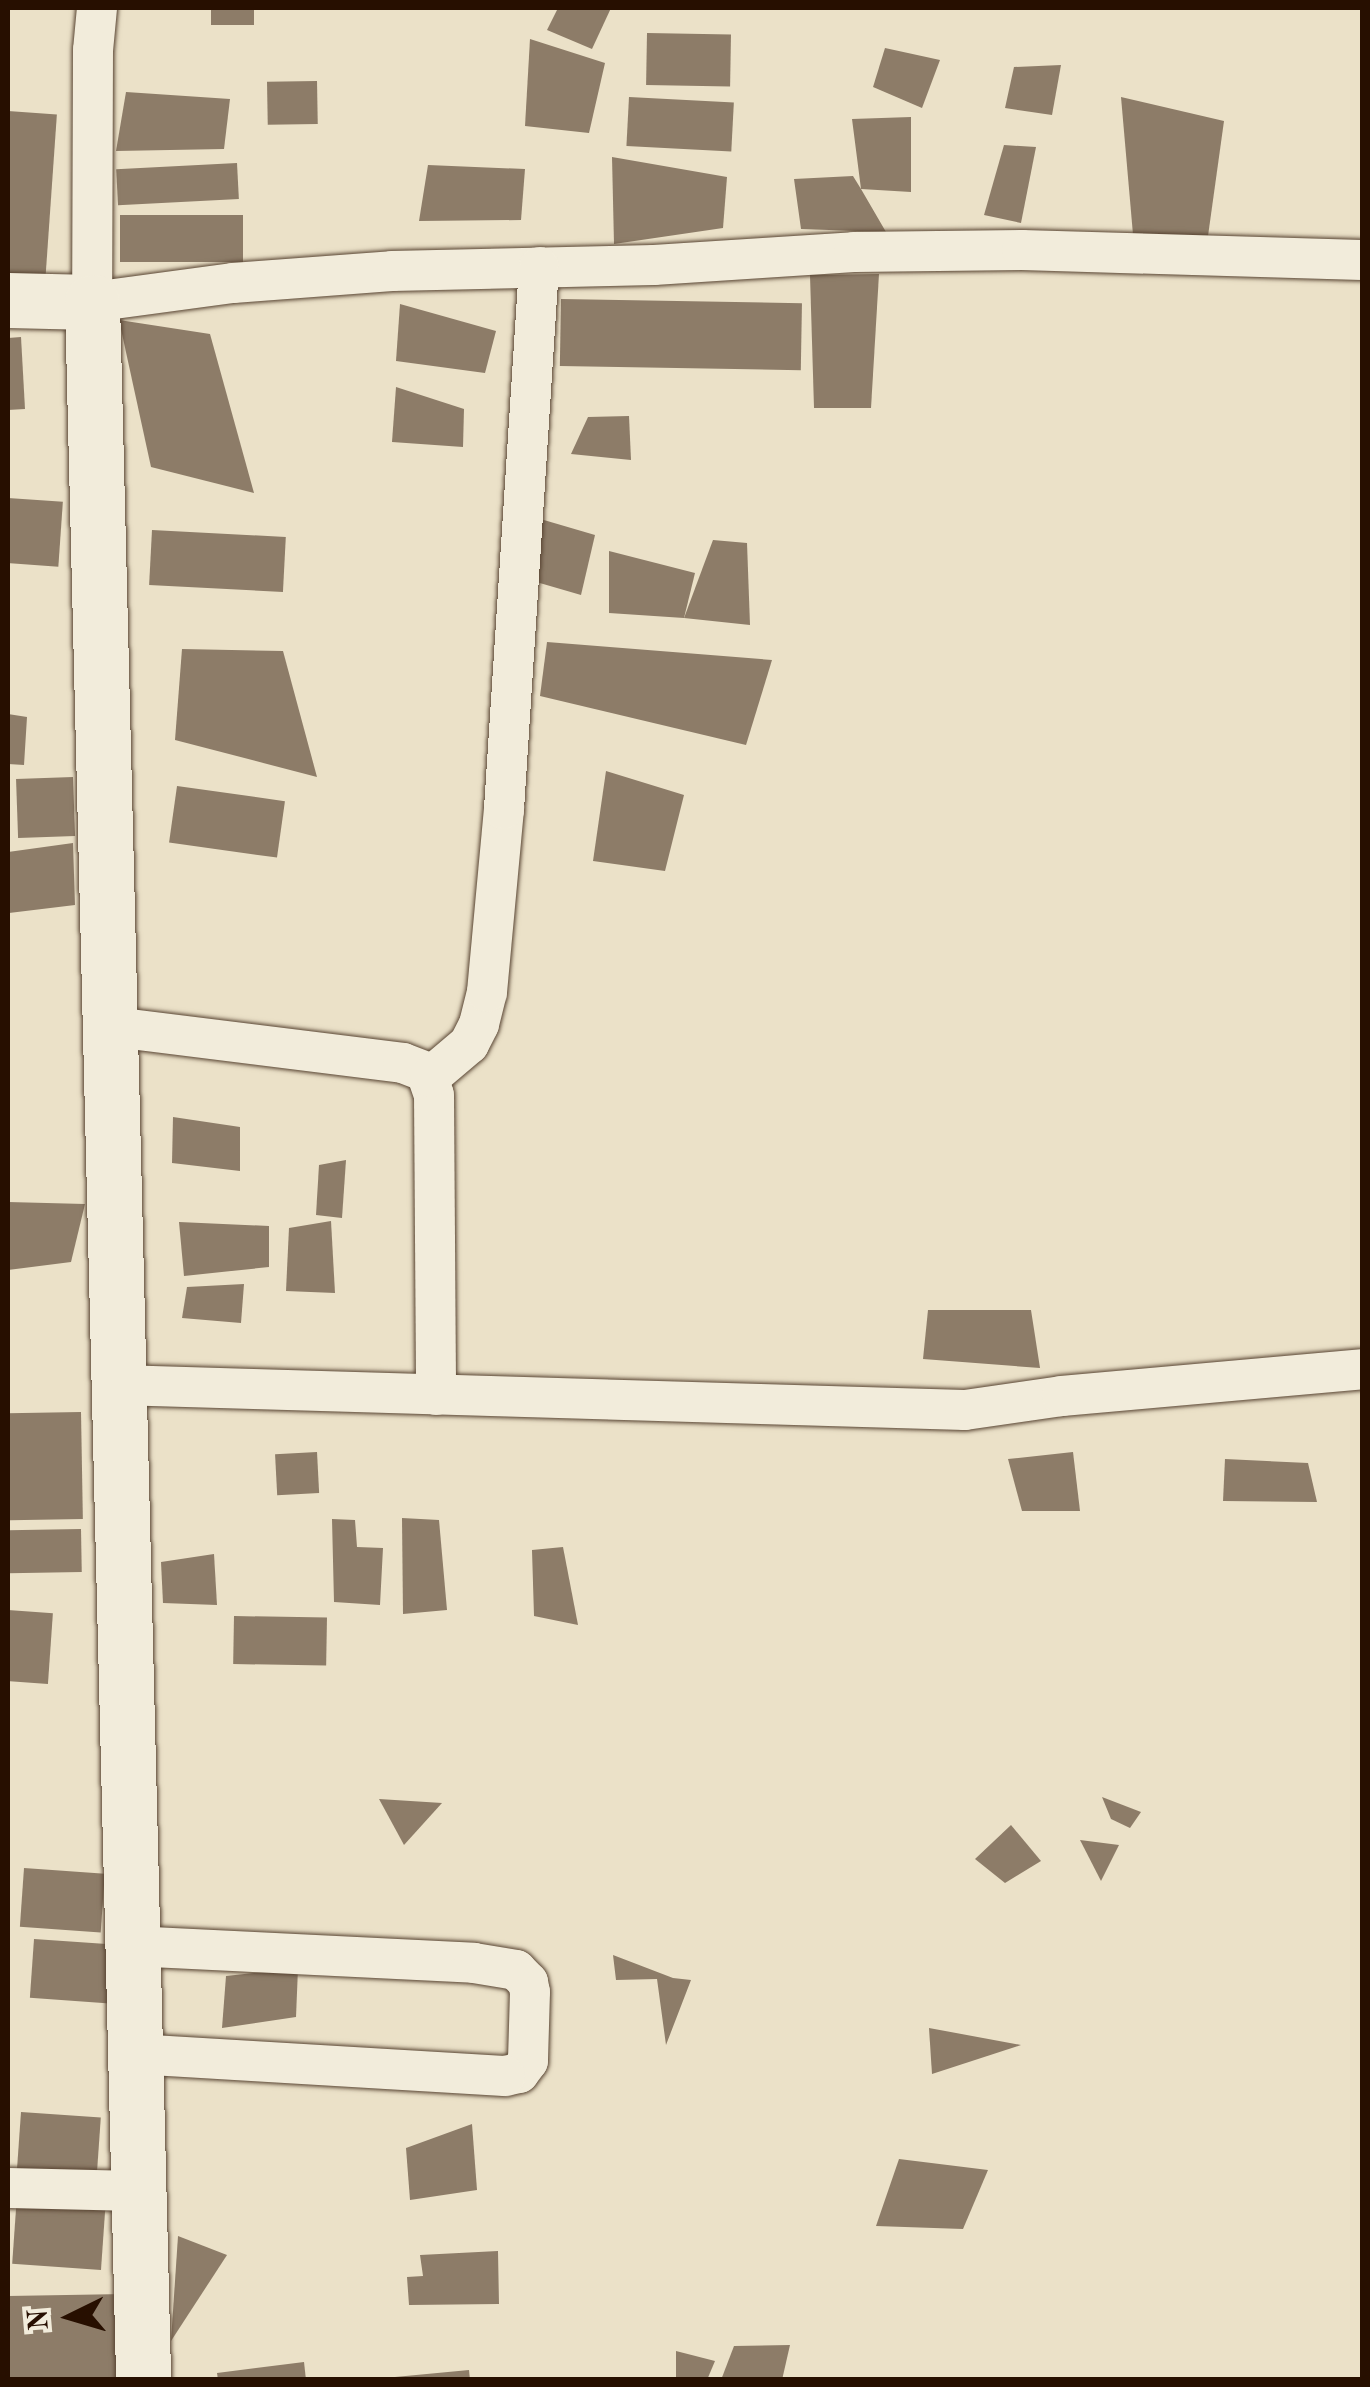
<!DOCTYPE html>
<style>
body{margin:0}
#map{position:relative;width:1370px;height:2387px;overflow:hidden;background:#ebe1c8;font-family:"Old Standard TT",serif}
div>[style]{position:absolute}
.building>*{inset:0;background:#8d7c68;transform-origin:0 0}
.roads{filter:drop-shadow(0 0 2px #584432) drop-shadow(0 0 2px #584432)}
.street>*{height:40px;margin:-20px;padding:0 20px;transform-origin:20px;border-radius:20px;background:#f2ecdb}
.secondary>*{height:55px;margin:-27.5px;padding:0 27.5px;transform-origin:27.5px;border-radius:27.5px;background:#f2ecdb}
span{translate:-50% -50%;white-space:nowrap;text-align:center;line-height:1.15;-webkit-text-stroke:9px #f2ecdb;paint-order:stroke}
.frame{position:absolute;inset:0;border:10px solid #270f00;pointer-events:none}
.north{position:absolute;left:20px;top:2267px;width:100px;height:100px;-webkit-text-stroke:8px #f2ecdb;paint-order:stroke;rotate:265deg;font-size:28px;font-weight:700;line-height:40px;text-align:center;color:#270f00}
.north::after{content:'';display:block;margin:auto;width:35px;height:45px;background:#270f00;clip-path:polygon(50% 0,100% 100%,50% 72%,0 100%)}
</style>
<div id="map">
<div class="building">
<div style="left:211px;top:8px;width:43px;height:17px"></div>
<div style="clip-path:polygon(558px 8px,611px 8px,592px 49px,547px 30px)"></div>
<div style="left:647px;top:33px;width:84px;height:52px;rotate:1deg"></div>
<div style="clip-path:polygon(530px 39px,605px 63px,589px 133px,525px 126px)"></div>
<div style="clip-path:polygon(885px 48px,940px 60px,922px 108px,873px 87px)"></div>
<div style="clip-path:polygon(1061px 65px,1052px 115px,1005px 108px,1014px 67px)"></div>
<div style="left:317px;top:81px;width:43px;height:50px;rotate:89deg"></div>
<div style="clip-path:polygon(126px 92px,230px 99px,224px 149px,116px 151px)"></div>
<div style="left:629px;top:97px;width:105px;height:49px;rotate:3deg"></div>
<div style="clip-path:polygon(1121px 97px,1224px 121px,1208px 236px,1134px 246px)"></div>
<div style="left:8px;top:111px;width:49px;height:171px;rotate:4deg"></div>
<div style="clip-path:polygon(911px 117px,911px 192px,861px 189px,886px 232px,801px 229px,794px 179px,853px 176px,861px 189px,852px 119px)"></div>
<div style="clip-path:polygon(1004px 145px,1036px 147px,1021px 223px,984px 215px)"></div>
<div style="clip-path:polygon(612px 157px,727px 177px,723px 228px,614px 244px)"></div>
<div style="left:237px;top:163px;width:36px;height:121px;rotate:87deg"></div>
<div style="clip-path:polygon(428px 165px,525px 169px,521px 220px,419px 221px)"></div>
<div style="left:120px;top:215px;width:123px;height:47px"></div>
<div style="clip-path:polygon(879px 274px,871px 408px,814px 408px,810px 275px)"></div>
<div style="left:561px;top:299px;width:241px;height:67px;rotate:1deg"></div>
<div style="clip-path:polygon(400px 304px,496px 331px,485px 373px,396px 361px)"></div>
<div style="clip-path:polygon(119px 320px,210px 334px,254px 493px,151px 467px)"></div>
<div style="clip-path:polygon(21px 337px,25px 409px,8px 410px,8px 338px)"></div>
<div style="clip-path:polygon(396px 387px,464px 409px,463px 447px,392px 442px)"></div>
<div style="clip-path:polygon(629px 416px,631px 460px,571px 454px,588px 417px)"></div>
<div style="left:8px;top:498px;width:55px;height:65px;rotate:4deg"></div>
<div style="clip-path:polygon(537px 518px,595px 535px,581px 595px,526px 579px)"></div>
<div style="left:152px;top:530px;width:134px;height:55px;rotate:3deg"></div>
<div style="clip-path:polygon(713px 540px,747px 543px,750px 625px,684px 618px)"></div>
<div style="clip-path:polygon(609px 551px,695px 573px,684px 618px,609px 613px)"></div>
<div style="clip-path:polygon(547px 642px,772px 660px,746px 745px,540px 696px)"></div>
<div style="clip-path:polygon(182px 649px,283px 651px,317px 777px,175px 740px)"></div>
<div style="clip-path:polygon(8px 714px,27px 717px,24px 765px,8px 764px)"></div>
<div style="clip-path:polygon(606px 771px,684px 795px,665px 871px,593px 861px)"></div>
<div style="left:73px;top:777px;width:59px;height:57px;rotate:88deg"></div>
<div style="left:177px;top:786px;width:109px;height:57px;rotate:8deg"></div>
<div style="clip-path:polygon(73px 843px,75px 905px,9px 913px,8px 852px)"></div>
<div style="clip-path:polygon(173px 1117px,240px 1127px,240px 1171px,172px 1163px)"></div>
<div style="clip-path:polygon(346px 1160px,342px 1218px,316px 1215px,319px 1165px)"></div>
<div style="clip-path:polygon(8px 1202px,85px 1204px,71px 1262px,8px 1270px)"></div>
<div style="clip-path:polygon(331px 1221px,335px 1293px,286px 1291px,289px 1228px)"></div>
<div style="clip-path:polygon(179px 1222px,269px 1226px,269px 1267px,184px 1276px)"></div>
<div style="clip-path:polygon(244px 1284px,241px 1323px,182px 1318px,187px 1287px)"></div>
<div style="clip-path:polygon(928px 1310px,1031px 1310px,1040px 1368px,923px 1359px)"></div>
<div style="left:81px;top:1412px;width:107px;height:73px;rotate:89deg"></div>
<div style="left:317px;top:1452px;width:41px;height:42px;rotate:87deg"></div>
<div style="clip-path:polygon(1073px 1452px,1080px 1511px,1022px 1511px,1008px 1459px)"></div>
<div style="clip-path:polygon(1225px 1459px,1308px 1463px,1317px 1502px,1223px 1501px)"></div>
<div style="clip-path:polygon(402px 1518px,439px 1520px,447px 1610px,403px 1614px)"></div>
<div style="clip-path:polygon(332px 1519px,355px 1520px,357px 1547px,383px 1548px,380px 1605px,334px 1602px)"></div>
<div style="left:81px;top:1529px;width:43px;height:73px;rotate:89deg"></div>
<div style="clip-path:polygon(563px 1547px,578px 1625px,534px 1616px,532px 1550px)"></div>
<div style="clip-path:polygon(214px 1554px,217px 1605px,163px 1603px,161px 1562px)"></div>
<div style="left:8px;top:1610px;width:45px;height:71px;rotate:4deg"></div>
<div style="left:234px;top:1616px;width:93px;height:48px;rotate:1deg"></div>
<div style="clip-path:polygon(1102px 1797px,1141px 1812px,1130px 1828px,1111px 1819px)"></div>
<div style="clip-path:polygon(379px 1799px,442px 1803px,404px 1845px)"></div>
<div style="clip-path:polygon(1011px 1825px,1041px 1861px,1005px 1883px,975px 1859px)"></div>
<div style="clip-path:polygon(1080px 1840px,1119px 1845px,1101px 1881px)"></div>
<div style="left:24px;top:1868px;width:81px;height:59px;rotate:4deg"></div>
<div style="left:34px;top:1939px;width:80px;height:59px;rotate:4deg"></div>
<div style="clip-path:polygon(613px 1955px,673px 1978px,691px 1980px,666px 2045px,657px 1979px,616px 1980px)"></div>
<div style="clip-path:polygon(298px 1968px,296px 2017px,222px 2028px,226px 1976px)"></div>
<div style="clip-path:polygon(929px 2028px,1021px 2045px,932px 2074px)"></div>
<div style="left:21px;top:2112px;width:80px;height:59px;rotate:4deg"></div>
<div style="clip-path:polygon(472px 2124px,477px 2190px,410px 2200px,406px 2148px)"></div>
<div style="clip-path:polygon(899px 2159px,988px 2170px,963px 2229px,876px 2226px)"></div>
<div style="left:17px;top:2195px;width:89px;height:69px;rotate:4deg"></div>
<div style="clip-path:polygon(178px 2236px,227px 2255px,171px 2341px)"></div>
<div style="clip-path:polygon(498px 2251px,499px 2304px,409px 2305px,407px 2277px,423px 2276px,420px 2255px)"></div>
<div style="left:125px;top:2294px;width:86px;height:117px;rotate:89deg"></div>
<div style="clip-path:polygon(790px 2345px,782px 2380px,721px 2380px,734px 2346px)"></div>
<div style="clip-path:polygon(676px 2351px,715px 2361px,707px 2380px,676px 2380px)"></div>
<div style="clip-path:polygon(304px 2362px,306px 2380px,218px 2380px,217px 2373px)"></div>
<div style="clip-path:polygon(469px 2370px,470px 2380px,395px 2380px,395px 2377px)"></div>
</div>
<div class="roads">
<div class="street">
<div style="left:97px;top:8px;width:42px;rotate:95.4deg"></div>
<div style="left:93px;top:50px;width:252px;rotate:90.2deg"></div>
<div style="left:92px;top:302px;width:142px;rotate:-7.7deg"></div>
<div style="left:233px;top:283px;width:159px;rotate:-4.3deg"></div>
<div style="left:392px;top:271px;width:262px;rotate:-1.3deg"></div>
<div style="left:654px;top:265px;width:200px;rotate:-3.7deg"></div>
<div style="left:854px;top:252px;width:168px;rotate:-0.7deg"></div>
<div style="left:1022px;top:250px;width:340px;rotate:1.7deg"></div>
<div style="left:106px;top:1026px;width:299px;rotate:7.1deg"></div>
<div style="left:403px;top:1063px;width:25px;rotate:21deg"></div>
<div style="left:426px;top:1072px;width:24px;rotate:71deg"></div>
<div style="left:434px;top:1095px;width:300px;rotate:89.6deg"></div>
<div style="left:430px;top:1077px;width:51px;rotate:-40.2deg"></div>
<div style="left:469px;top:1044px;width:22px;rotate:-63deg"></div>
<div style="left:479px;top:1024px;width:33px;rotate:-76deg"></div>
<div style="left:487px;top:992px;width:184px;rotate:-84.7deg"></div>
<div style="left:504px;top:809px;width:543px;rotate:-86.31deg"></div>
<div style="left:118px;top:1385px;width:847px;rotate:1.69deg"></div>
<div style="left:965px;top:1410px;width:98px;rotate:-8.2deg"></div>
<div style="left:1062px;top:1396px;width:301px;rotate:-5.1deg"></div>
<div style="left:131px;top:1946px;width:343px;rotate:2.8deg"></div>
<div style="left:474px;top:1963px;width:43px;rotate:9.5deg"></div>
<div style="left:516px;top:1970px;width:17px;rotate:45deg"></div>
<div style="left:528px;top:1982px;width:10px;rotate:79deg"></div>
<div style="left:530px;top:1992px;width:69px;rotate:91.7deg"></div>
<div style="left:528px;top:2061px;width:15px;rotate:127deg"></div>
<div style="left:519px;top:2073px;width:14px;rotate:168deg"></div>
<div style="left:505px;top:2076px;width:372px;rotate:-176.6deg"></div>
<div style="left:8px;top:2188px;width:129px;rotate:1.3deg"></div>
</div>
<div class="secondary">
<div style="left:8px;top:300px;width:84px;rotate:1.4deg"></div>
<div style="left:92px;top:302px;width:2079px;rotate:88.59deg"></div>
</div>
</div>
<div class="frame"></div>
<div class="north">N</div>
</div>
